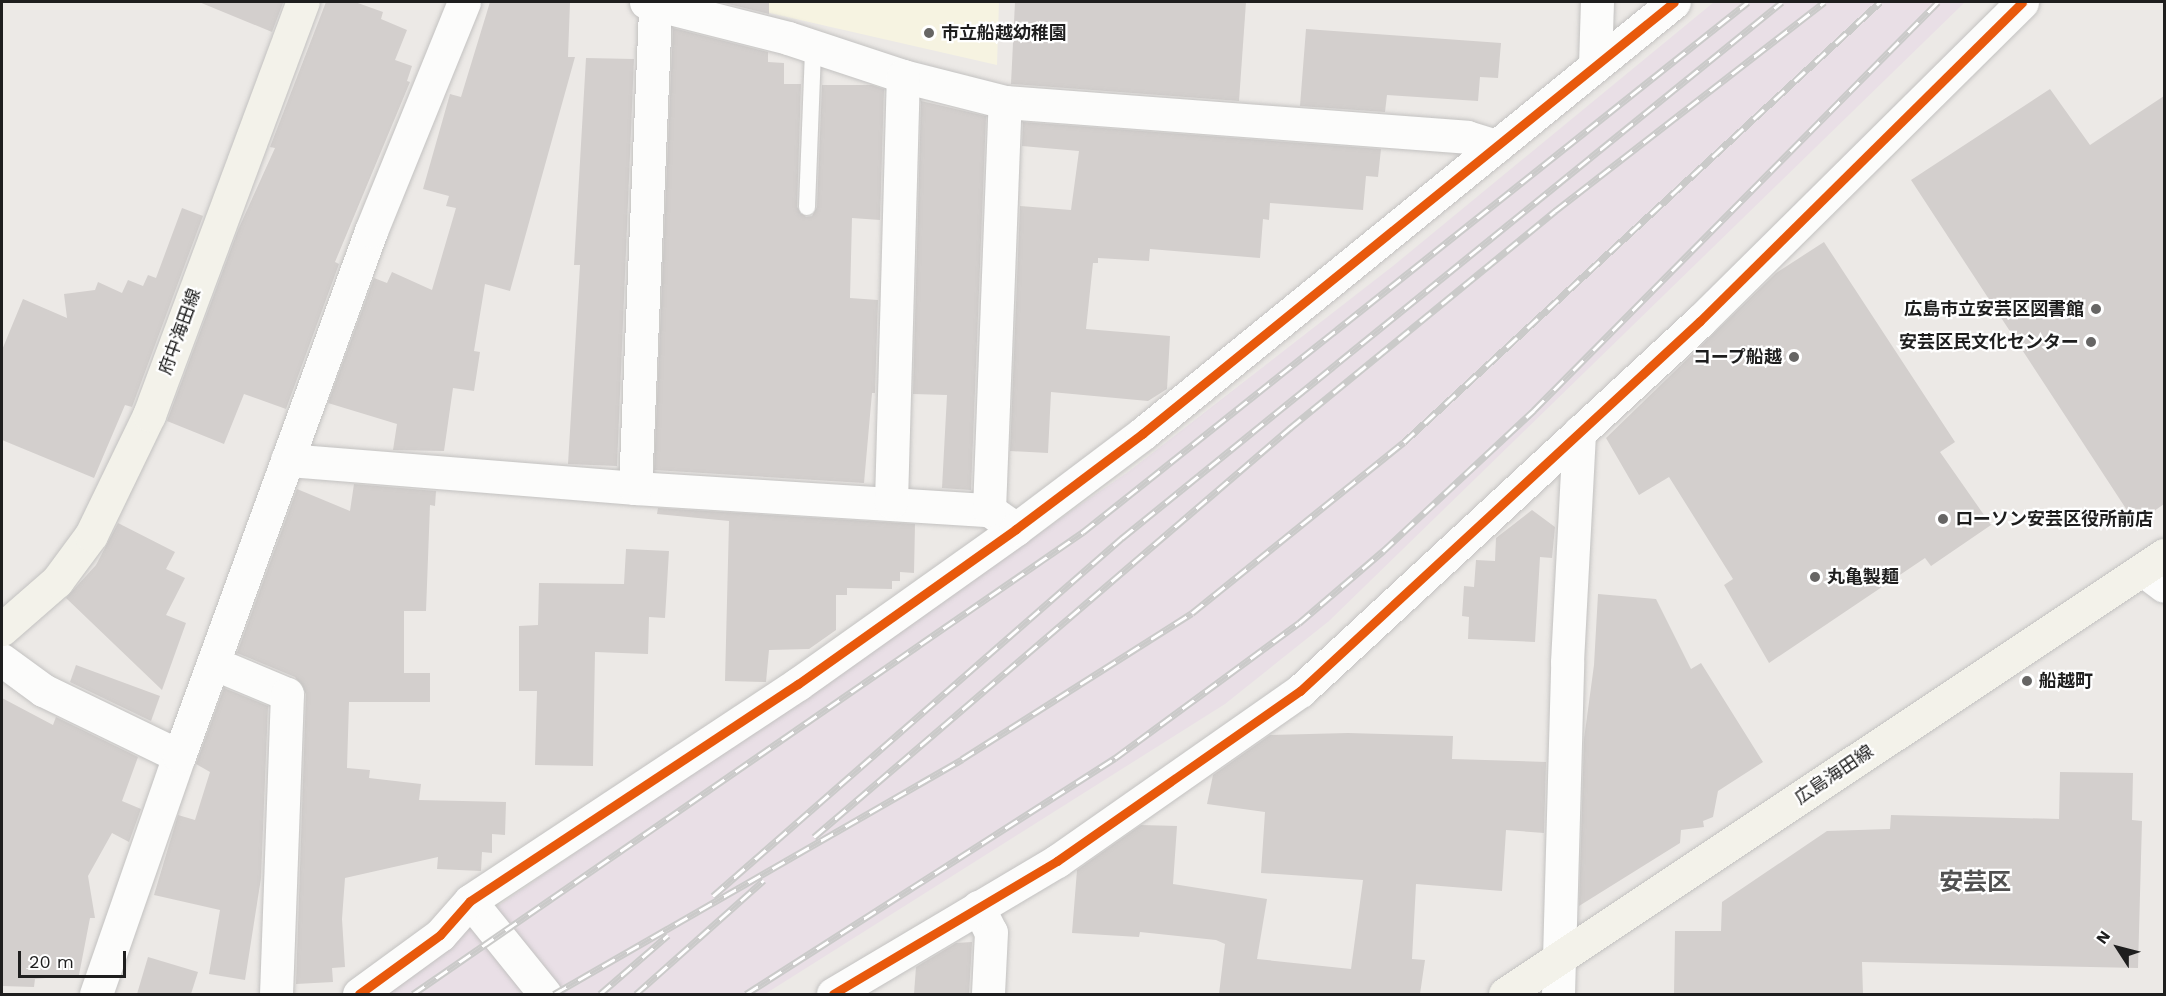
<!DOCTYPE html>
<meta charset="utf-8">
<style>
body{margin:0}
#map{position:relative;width:2166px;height:996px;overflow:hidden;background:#ece9e6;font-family:"Work Sans","Noto Sans JP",sans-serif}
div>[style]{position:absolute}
.industrial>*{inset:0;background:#e9dfe6}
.education>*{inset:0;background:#f6f3e1}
.building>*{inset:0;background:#d3cfcd}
.roads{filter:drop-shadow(0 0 2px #c3c2c1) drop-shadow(0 0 2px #c3c2c1)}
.service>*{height:16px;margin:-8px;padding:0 8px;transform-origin:8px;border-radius:8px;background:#fcfcfb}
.minor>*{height:33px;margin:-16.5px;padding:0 16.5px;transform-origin:16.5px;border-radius:16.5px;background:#fcfcfb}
.secondary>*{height:33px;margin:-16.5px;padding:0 16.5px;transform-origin:16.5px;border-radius:16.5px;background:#f3f2ea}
.rail>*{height:7px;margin-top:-3.5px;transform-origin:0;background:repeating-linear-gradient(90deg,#fff 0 14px,#cacac9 0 28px);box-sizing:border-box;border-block:2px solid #cacac9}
.cycleway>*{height:9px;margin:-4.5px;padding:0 4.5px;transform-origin:4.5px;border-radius:4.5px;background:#e8590c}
.dots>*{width:16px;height:16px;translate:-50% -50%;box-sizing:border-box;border:3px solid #fff;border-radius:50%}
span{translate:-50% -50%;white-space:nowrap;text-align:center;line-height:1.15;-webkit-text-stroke:4.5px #fff;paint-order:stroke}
.poi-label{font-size:18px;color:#1e1e1e;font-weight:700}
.left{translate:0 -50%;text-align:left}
.right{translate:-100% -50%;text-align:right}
.street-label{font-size:18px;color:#1e1e1e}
.district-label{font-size:24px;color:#515151;font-weight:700}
.frame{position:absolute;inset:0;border:3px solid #1e1e1e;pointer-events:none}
.north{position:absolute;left:2088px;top:918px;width:60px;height:60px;-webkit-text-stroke:4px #fff;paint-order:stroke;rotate:306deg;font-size:16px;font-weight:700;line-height:24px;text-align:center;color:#1e1e1e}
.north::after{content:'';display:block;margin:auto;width:21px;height:27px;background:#1e1e1e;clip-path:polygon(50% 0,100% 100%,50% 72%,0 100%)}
.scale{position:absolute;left:18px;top:951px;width:108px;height:27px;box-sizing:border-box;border:3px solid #1e1e1e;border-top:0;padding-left:8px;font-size:18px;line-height:21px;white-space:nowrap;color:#1e1e1e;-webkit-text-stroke:4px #fff;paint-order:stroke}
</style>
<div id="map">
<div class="industrial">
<div style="clip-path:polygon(1714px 2px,1965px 2px,1329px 621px,1225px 704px,765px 994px,378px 994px,463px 930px,1128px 472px,1393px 266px)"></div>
</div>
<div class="education">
<div style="clip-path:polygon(722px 2px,999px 2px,997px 65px)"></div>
</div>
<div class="building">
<div style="clip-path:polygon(199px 2px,279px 2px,283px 3px,272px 32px)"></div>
<div style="clip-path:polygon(326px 2px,355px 2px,383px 12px,381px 19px,407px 30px,395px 60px,412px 66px,407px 81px,410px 82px,335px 262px,339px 264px,286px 409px,244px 394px,224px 444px,167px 421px,238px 230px,275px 148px,270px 147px)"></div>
<div style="clip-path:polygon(490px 2px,570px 2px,568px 57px,575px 57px,510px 291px,485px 284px,474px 351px,480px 352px,474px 391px,453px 388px,444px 451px,393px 450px,397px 424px,328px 403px,374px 278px,387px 283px,392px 272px,432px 290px,456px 208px,446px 206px,449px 196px,423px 189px,450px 94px,461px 97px)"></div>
<div style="clip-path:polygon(720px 2px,769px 2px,769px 14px)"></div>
<div style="clip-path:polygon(1015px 2px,1246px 2px,1239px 101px,1011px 84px)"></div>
<div style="clip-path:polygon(673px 28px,768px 52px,768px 62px,784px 63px,784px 84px,801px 84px,797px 207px,806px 217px,812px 216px,817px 207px,822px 85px,872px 85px,884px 89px,880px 220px,852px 218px,850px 298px,878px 300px,875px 393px,872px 393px,864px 483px,654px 470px)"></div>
<div style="clip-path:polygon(1306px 29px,1501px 43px,1498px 78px,1480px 77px,1478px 101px,1387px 95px,1385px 112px,1300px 106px)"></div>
<div style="clip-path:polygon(586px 58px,634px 59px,617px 466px,568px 464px,580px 265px,574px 265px)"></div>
<div style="clip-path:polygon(2050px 89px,2090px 145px,2164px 96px,2164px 504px,2136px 524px,1911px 180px)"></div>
<div style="clip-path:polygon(921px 101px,986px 116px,971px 490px,942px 488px,947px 395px,913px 394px)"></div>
<div style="clip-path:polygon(1023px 122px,1381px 149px,1378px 177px,1366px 176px,1363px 210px,1270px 203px,1269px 220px,1263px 219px,1260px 258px,1150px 249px,1149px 261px,1098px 258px,1098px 263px,1093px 263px,1086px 329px,1170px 336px,1167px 389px,1148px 401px,1051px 392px,1048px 453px,1010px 451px,1020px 206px,1071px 210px,1079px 151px,1022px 146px)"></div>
<div style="clip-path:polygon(182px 208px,203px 216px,132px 407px,125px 405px,94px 478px,2px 440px,2px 350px,23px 299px,67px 318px,64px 294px,95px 290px,98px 282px,122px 293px,128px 280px,143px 286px,148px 275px,156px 278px)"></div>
<div style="clip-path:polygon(1824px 242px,1955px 442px,1940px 452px,1991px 525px,1931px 566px,1925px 558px,1769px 663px,1724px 585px,1733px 579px,1669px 477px,1639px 495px,1606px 438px,1776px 273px)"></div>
<div style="clip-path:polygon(354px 484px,436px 491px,435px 506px,430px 505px,426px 611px,404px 611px,404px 673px,430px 673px,430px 702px,349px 702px,347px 768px,370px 770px,369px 778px,421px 784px,419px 800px,506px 802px,505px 835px,492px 834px,492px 853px,482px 852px,481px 871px,437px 869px,438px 857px,345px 878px,342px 919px,345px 967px,332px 968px,333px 982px,296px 984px,306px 694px,295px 677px,237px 653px,297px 489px,350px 511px)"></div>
<div style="clip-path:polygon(658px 508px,915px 524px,914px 573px,900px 572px,900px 581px,892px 581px,892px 589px,847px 588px,847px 595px,836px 595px,836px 630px,809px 649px,769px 650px,766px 682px,725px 681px,729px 521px,657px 514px)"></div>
<div style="clip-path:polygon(1532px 510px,1555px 527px,1552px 558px,1540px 557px,1535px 642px,1468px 639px,1469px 617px,1462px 616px,1464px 586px,1474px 587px,1476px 560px,1495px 561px,1496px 538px)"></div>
<div style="clip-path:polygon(118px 523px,175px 552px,166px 569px,185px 578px,166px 615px,186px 623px,162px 690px,66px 598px,96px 565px)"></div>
<div style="clip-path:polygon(626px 549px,669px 551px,665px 618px,649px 617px,648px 654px,595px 652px,593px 766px,535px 765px,537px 691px,519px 691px,519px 626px,538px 625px,539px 583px,624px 584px)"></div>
<div style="clip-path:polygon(1598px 594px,1656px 599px,1691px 669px,1701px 663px,1763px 762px,1718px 791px,1713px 817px,1703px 821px,1704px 827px,1681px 830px,1680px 843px,1579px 906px,1584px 739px,1594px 665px)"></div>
<div style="clip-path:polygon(76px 665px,160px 696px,151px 721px,70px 682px)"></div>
<div style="clip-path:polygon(224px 688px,268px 706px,261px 878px,245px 980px,209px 974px,220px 910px,154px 895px,178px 815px,195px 820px,210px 772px,196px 764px)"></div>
<div style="clip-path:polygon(2px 698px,53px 725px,56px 717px,138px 757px,122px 801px,141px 809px,129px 842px,112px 833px,88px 876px,95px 918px,90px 918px,79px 975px,35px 979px,34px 987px,2px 986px)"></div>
<div style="clip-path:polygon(1348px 733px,1453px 736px,1452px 759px,1546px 762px,1544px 833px,1506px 830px,1502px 891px,1416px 884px,1412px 959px,1425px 960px,1420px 994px,1219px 994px,1225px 944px,1216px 940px,1140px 932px,1139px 937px,1072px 933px,1077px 870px,1141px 825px,1177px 826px,1173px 884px,1267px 899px,1257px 959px,1351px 969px,1363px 880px,1261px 873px,1265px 812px,1207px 804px,1213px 775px,1270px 735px)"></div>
<div style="clip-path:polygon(2060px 772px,2133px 773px,2132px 820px,2142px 821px,2138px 968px,1862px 962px,1863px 994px,1674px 994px,1675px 931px,1721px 931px,1722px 902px,1827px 831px,1890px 829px,1891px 815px,2059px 819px)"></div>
<div style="clip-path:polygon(972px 942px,969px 994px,914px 994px,916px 967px,956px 943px)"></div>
<div style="clip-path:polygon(148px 957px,198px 972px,191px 994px,137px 994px)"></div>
</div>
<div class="roads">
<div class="service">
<div style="left:807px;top:207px;width:158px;rotate:-87.8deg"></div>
</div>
<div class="minor">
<div style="left:646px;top:2px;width:146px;rotate:14.2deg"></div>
<div style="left:788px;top:38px;width:121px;rotate:18.3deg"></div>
<div style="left:903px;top:76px;width:105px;rotate:14.3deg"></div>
<div style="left:1005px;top:102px;width:463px;rotate:4.3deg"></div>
<div style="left:1467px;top:137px;width:31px;rotate:17deg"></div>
<div style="left:1595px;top:65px;width:63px;rotate:-88.2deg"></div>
<div style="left:287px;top:460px;width:349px;rotate:4.6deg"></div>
<div style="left:635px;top:488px;width:355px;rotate:3.6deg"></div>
<div style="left:989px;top:510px;width:33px;rotate:35deg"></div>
<div style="left:635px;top:488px;width:484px;rotate:-87.6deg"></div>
<div style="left:891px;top:502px;width:426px;rotate:-88.4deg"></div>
<div style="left:989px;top:510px;width:408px;rotate:-87.8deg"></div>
<div style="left:2143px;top:570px;width:26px;rotate:37deg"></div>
<div style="left:2px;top:660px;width:51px;rotate:36.2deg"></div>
<div style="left:43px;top:690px;width:151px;rotate:25.9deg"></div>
<div style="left:213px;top:663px;width:80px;rotate:22.7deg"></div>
<div style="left:287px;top:694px;width:300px;rotate:92.1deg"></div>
<div style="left:470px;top:901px;width:119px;rotate:51.1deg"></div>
<div style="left:978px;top:907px;width:28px;rotate:63deg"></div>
<div style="left:991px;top:932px;width:62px;rotate:92.8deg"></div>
<div style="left:96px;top:994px;width:252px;rotate:-70.8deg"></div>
<div style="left:179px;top:756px;width:559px;rotate:-69.91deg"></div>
<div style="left:371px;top:231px;width:247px;rotate:-67.9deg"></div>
<div style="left:359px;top:994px;width:100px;rotate:-36.1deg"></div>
<div style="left:440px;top:935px;width:45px;rotate:-48.6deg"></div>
<div style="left:470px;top:901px;width:393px;rotate:-33.5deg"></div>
<div style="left:798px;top:684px;width:267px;rotate:-35.4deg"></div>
<div style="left:1016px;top:529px;width:158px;rotate:-37deg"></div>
<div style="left:1142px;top:434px;width:685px;rotate:-39.08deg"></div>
<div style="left:833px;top:994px;width:261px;rotate:-30.7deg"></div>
<div style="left:1057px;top:861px;width:297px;rotate:-35deg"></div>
<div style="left:1300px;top:691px;width:545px;rotate:-42.77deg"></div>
<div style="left:1700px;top:321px;width:453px;rotate:-44.7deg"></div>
<div style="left:1558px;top:994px;width:332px;rotate:-88.4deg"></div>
<div style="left:1567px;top:662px;width:230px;rotate:-87deg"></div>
</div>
<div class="secondary">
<div style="left:2px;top:629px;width:73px;rotate:-41.1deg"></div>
<div style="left:57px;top:581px;width:57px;rotate:-53.5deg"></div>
<div style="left:91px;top:535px;width:133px;rotate:-64.2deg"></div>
<div style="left:149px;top:415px;width:441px;rotate:-69.6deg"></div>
<div style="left:1505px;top:994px;width:792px;rotate:-33.67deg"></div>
</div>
</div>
<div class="rail">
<div style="left:814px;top:837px;width:628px;rotate:-40.67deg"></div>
<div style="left:1290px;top:428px;width:343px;rotate:-39.3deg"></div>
<div style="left:1555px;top:211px;width:341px;rotate:-37.8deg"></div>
<div style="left:713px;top:896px;width:544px;rotate:-41.2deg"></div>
<div style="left:1122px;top:538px;width:850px;rotate:-39.08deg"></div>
<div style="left:413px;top:994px;width:814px;rotate:-34.59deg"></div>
<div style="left:1083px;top:532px;width:850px;rotate:-38.55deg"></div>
<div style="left:554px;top:994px;width:471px;rotate:-29.9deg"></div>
<div style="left:962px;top:759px;width:272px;rotate:-32.4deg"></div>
<div style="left:1192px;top:613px;width:272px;rotate:-38.9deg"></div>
<div style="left:1404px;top:442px;width:648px;rotate:-42.75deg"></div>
<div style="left:600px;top:994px;width:90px;rotate:-40.9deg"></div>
<div style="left:636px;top:994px;width:171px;rotate:-41.7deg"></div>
<div style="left:746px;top:994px;width:438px;rotate:-32.6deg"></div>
<div style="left:1115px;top:758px;width:228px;rotate:-36.3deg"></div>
<div style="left:1299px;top:623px;width:111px;rotate:-40.6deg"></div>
<div style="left:1383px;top:551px;width:207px;rotate:-43deg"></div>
<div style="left:1534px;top:410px;width:574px;rotate:-45.28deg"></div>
</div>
<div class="cycleway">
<div style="left:359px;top:994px;width:100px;rotate:-36.1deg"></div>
<div style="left:440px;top:935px;width:45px;rotate:-48.6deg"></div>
<div style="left:470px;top:901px;width:393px;rotate:-33.5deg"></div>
<div style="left:798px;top:684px;width:267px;rotate:-35.4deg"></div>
<div style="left:1016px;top:529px;width:158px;rotate:-37deg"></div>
<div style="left:1142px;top:434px;width:685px;rotate:-39.08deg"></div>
<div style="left:833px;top:994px;width:261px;rotate:-30.7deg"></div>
<div style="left:1057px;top:861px;width:297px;rotate:-35deg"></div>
<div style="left:1300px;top:691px;width:545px;rotate:-42.77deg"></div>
<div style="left:1700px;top:321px;width:453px;rotate:-44.7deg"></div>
</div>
<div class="dots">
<div style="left:929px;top:33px;background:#666564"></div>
<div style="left:2096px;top:309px;background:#666564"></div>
<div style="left:2091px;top:342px;background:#666564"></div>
<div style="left:1794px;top:357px;background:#666564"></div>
<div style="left:1943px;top:519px;background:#666564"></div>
<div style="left:1815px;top:577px;background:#666564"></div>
<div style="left:2027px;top:681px;background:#666564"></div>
</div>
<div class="poi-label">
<span class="left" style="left:941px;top:33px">市立船越幼稚園</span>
<span class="right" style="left:2084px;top:309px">広島市立安芸区図書館</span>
<span class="right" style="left:2079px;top:342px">安芸区民文化センター</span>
<span class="right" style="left:1782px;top:357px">コープ船越</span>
<span class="left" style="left:1955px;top:519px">ローソン安芸区役所前店</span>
<span class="left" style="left:1827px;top:577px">丸亀製麺</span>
<span class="left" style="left:2039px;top:681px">船越町</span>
</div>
<div class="street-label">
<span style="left:180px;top:332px;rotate:-70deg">府中海田線</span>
<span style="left:1834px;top:775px;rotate:-34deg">広島海田線</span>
</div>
<div class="district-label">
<span style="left:1975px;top:883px">安芸区</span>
</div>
<div class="frame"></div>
<div class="north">N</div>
<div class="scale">20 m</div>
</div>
